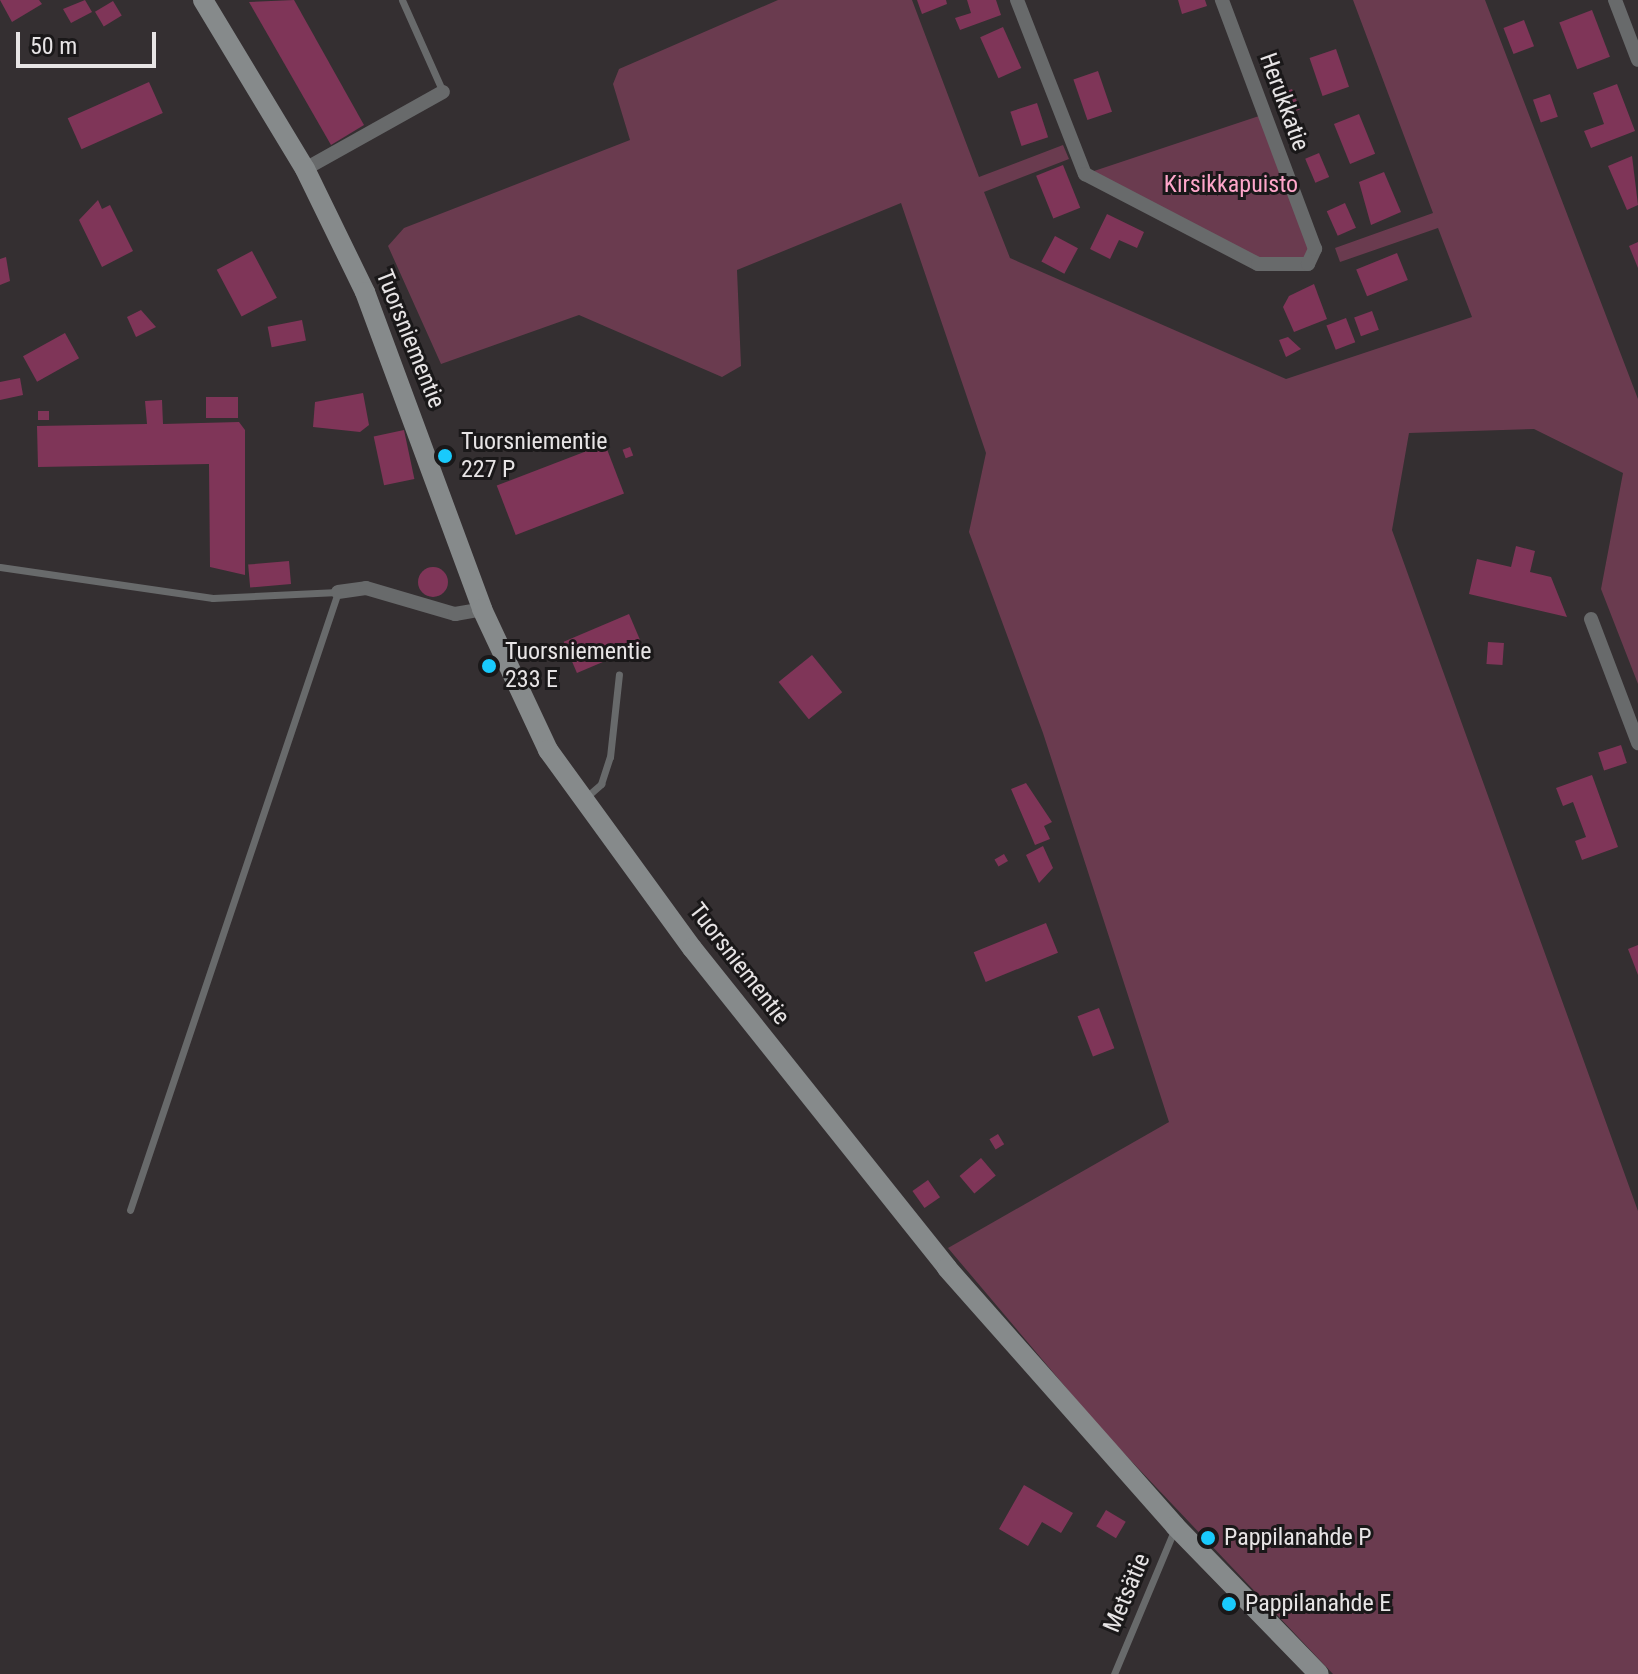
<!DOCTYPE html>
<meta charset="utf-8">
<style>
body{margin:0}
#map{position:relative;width:1638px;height:1674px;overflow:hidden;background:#342f31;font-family:"Roboto Condensed",sans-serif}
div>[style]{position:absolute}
.green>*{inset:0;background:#6a3b4f}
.building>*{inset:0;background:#7f3558;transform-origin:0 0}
.round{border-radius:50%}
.lane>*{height:7px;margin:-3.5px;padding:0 3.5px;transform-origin:3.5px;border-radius:3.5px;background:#686a6b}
.street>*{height:14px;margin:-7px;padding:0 7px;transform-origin:7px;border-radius:7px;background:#686a6b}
.secondary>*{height:20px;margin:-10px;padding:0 10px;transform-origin:10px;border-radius:10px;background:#868a8b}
.dots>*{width:22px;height:22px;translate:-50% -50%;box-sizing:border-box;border:4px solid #1a1819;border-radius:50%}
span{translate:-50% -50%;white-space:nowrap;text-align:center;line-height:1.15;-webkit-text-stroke:6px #1a1819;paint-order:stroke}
.street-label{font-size:24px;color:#e7e4e5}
.park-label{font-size:24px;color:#fea6ca}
.poi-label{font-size:24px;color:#e7e4e5}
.left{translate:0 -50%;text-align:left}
.scale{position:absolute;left:16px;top:32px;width:140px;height:36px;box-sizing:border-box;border:4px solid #e7e4e5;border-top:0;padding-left:10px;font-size:24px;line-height:28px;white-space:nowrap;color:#e7e4e5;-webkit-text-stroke:6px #1a1819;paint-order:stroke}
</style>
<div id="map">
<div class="green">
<div style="clip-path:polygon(778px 0,912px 0,979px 177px,1063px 145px,1069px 159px,984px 192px,1010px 258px,1286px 379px,1472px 317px,1438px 228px,1340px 262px,1335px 248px,1433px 213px,1353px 0,1485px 0,1638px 399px,1638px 684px,1601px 589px,1623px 473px,1534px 429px,1409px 433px,1392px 530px,1638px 1211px,1638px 1674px,1333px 1674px,1101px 1429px,948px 1248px,1169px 1122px,1043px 733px,969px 532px,986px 453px,901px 203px,737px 270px,741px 366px,722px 377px,579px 315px,441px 364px,388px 246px,404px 228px,630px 140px,613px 84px,619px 69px)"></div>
<div style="clip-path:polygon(1265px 114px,1315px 249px,1308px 264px,1276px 267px,1085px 174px)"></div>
</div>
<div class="building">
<div style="clip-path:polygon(0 0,39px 0,42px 4px,12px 22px)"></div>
<div style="clip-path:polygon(85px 0,92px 12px,71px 23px,63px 9px)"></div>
<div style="clip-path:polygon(294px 0,364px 125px,331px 145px,249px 2px)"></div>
<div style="clip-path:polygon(917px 0,946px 0,947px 4px,922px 14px)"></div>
<div style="clip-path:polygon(967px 0,996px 0,1001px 15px,960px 30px,955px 18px,971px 13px)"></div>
<div style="clip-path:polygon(1178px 0,1205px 0,1207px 6px,1182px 14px)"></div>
<div style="left:113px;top:1px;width:17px;height:21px;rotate:59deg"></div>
<div style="left:1592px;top:10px;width:50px;height:35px;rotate:69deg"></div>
<div style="left:1524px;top:20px;width:28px;height:22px;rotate:69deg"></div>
<div style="left:1003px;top:27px;width:45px;height:25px;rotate:66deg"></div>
<div style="left:1336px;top:49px;width:40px;height:28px;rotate:71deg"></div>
<div style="left:1098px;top:71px;width:43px;height:26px;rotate:71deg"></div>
<div style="left:149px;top:82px;width:34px;height:89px;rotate:66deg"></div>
<div style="clip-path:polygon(1617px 84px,1635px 131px,1591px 148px,1584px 131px,1604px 124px,1593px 93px)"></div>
<div style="left:1292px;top:89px;width:22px;height:14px;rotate:69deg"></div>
<div style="left:1550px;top:94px;width:24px;height:18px;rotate:71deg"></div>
<div style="left:1037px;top:103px;width:36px;height:28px;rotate:72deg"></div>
<div style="left:1359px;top:114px;width:43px;height:27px;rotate:68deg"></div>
<div style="left:1319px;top:153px;width:26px;height:15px;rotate:67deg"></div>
<div style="clip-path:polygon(1632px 156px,1638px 205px,1627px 210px,1608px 166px)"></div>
<div style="left:1063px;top:165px;width:46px;height:29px;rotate:68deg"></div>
<div style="clip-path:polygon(1384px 172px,1401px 212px,1371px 225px,1359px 182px)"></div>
<div style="clip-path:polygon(98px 200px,102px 209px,110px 205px,133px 251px,102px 267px,79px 220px)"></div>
<div style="left:1345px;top:203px;width:27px;height:20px;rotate:66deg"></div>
<div style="clip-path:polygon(1107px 214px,1144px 232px,1137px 248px,1119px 240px,1110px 259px,1090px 249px)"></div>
<div style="left:1055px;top:236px;width:26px;height:29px;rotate:28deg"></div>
<div style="clip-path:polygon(1638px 242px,1638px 268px,1629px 246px)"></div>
<div style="left:252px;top:251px;width:53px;height:40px;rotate:62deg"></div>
<div style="left:1397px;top:253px;width:29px;height:44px;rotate:68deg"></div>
<div style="clip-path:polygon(6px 257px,10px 281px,0 285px,0 259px)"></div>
<div style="clip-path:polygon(1314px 284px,1327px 319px,1294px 332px,1283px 307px,1289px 296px)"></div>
<div style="clip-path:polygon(141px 310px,156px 327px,136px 337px,127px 317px)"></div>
<div style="left:1372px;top:311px;width:20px;height:19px;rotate:70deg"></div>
<div style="left:1346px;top:318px;width:26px;height:21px;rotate:69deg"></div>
<div style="left:302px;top:320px;width:21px;height:35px;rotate:79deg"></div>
<div style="left:65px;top:333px;width:29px;height:48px;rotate:61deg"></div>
<div style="clip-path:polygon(1288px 337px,1301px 349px,1286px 357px,1279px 340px)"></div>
<div style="clip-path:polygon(20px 378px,23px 395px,0 400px,0 382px)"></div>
<div style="clip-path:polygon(363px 393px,369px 425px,360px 432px,313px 427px,315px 402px)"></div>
<div style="left:206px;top:397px;width:32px;height:21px"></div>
<div style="clip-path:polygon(162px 400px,163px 424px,239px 422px,245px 430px,245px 575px,210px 567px,209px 464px,38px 467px,37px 426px,147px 424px,145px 401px)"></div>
<div style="left:38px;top:411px;width:11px;height:9px"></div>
<div style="left:404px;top:430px;width:50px;height:31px;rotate:78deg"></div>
<div style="left:605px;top:444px;width:53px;height:116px;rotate:69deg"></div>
<div style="left:630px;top:447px;width:9px;height:8px;rotate:69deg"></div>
<div style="clip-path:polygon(1516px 546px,1535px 551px,1530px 572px,1551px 577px,1567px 617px,1469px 594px,1477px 559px,1511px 567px)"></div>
<div style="left:289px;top:561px;width:23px;height:41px;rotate:85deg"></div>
<div class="round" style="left:418px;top:567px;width:30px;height:30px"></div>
<div style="left:629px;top:614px;width:34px;height:71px;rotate:67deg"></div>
<div style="left:1488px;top:642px;width:16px;height:22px;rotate:4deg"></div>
<div style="left:812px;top:655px;width:48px;height:43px;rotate:51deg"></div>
<div style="left:1621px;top:745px;width:19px;height:24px;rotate:72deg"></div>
<div style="clip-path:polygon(1592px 775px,1618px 847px,1582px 860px,1575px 841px,1586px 837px,1573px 802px,1563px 806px,1556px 788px)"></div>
<div style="clip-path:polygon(1026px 783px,1052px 822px,1044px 826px,1050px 839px,1035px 845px,1011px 789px)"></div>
<div style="clip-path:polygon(1043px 846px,1053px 868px,1039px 883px,1026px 855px)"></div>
<div style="left:1004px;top:854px;width:8px;height:11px;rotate:60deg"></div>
<div style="left:1046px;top:923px;width:32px;height:78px;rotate:68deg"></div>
<div style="clip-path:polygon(1638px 945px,1638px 975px,1628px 949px)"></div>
<div style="left:1099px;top:1008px;width:43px;height:23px;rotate:69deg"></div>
<div style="left:998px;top:1134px;width:12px;height:10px;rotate:59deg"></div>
<div style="left:981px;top:1158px;width:23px;height:28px;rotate:50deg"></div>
<div style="left:928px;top:1180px;width:21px;height:19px;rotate:55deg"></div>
<div style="clip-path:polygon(1024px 1485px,1073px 1513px,1061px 1533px,1042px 1522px,1028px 1546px,999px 1529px)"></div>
<div style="left:1106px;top:1510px;width:23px;height:19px;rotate:31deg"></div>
</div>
<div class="lane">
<div style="left:402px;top:0;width:101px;rotate:66deg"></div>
<div style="left:0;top:567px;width:215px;rotate:8.3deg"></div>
<div style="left:213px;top:598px;width:125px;rotate:-2.7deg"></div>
<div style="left:338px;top:592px;width:652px;rotate:108.6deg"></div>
<div style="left:584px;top:799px;width:23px;rotate:-41deg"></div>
<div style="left:601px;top:784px;width:28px;rotate:-72deg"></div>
<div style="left:610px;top:757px;width:83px;rotate:-83.8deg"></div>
<div style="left:1114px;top:1674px;width:158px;rotate:-67.3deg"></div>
</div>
<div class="street">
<div style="left:1017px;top:0;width:187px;rotate:68.7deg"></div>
<div style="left:1085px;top:174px;width:195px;rotate:27.5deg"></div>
<div style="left:1258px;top:264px;width:50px"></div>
<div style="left:1308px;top:264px;width:17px;rotate:-65deg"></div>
<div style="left:1315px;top:249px;width:266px;rotate:-110.5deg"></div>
<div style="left:1615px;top:0;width:64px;rotate:69deg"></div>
<div style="left:305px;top:169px;width:158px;rotate:-29.2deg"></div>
<div style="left:338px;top:592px;width:28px;rotate:-8deg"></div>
<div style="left:366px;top:588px;width:93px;rotate:16.3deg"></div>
<div style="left:455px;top:614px;width:27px;rotate:-10deg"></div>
<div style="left:1591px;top:619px;width:133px;rotate:69.2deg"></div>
</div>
<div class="secondary">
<div style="left:203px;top:0;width:197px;rotate:58.9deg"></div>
<div style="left:305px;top:169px;width:137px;rotate:64deg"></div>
<div style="left:365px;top:292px;width:338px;rotate:69.7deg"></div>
<div style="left:482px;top:609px;width:156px;rotate:64.9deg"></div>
<div style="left:548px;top:750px;width:245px;rotate:54deg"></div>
<div style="left:692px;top:948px;width:409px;rotate:51.4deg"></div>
<div style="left:947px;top:1268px;width:344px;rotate:48.5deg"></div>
<div style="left:1175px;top:1526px;width:206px;rotate:45.8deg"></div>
</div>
<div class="dots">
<div style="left:445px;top:456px;background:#19cafc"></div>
<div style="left:489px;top:666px;background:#19cafc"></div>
<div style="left:1208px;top:1538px;background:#19cafc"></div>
<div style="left:1229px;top:1604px;background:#19cafc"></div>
</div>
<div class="street-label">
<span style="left:1284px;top:102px;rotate:70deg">Herukkatie</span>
<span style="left:410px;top:339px;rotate:68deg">Tuorsniementie</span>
<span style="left:739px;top:964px;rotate:52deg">Tuorsniementie</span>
<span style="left:1127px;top:1593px;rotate:-67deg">Metsätie</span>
</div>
<div class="park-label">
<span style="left:1231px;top:185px">Kirsikkapuisto</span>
</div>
<div class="poi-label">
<span class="left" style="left:461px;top:456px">Tuorsniementie<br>227 P</span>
<span class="left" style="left:505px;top:666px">Tuorsniementie<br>233 E</span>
<span class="left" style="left:1224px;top:1538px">Pappilanahde P</span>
<span class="left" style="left:1245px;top:1604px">Pappilanahde E</span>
</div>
<div class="scale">50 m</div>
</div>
